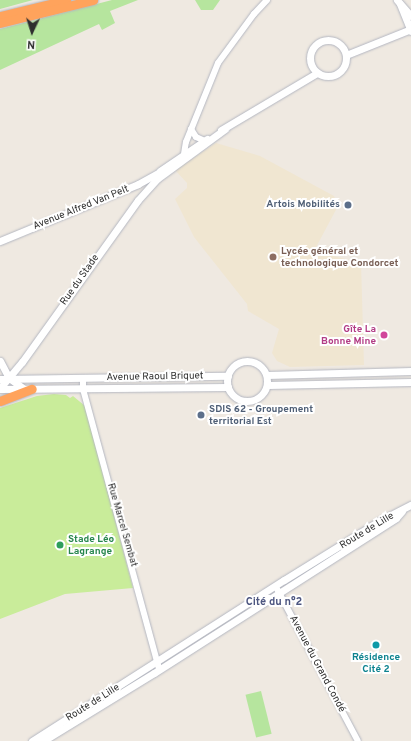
<!DOCTYPE html>
<meta charset="utf-8">
<style>
body{margin:0}
#map{position:relative;width:411px;height:741px;overflow:hidden;background:#efe9e1;font-family:Overpass,sans-serif}
div>[style]{position:absolute}
.education>*{inset:0;background:#f0e6d1}
.green>*{inset:0;background:#b6e59e;transform-origin:0 0}
.pitch>*{inset:0;background:#c9ec9a}
.roads{filter:drop-shadow(0 0 1px #b4b7c1) drop-shadow(0 0 1px #b4b7c1)}
.tertiary>*{height:6px;margin:-3px;padding:0 3px;transform-origin:3px;border-radius:3px;background:#fff}
.secondary>*{height:7px;margin:-3.5px;padding:0 3.5px;transform-origin:3.5px;border-radius:3.5px;background:#fff}
.secondary>.ring{margin:-3.5px;padding:0;box-sizing:content-box;background:none;border:7px solid #fff;border-radius:50%}
.motorway>*{height:9px;margin:-4.5px;padding:0 4.5px;transform-origin:4.5px;border-radius:4.5px;background:#ffa35c}
.dots>*{width:11px;height:11px;translate:-50% -50%;box-sizing:border-box;border:2px solid #fff;border-radius:50%}
span{translate:-50% -50%;white-space:nowrap;text-align:center;line-height:1.15;-webkit-text-stroke:4px #fff;paint-order:stroke}
.service-label{font-size:10px;color:#4e5e75;font-weight:700}
.right{translate:-100% -50%;text-align:right}
.left{translate:0 -50%;text-align:left}
.street-label{font-size:10px;color:#2e2e2e}
.education-label{font-size:10px;color:#785e54;font-weight:700}
.hotel-label{font-size:10px;color:#b23c85;font-weight:700}
.leisure-label{font-size:10px;color:#27864d;font-weight:700}
.culture-label{font-size:10px;color:#0d838f;font-weight:700}
.neighbourhood-label{font-size:11px;color:#4d5680;font-weight:700}
.north{position:absolute;left:12px;top:12px;width:40px;height:40px;-webkit-text-stroke:3px #fff;paint-order:stroke;rotate:184deg;font-size:11px;font-weight:700;line-height:16px;text-align:center;color:#2e2e2e}
.north::after{content:'';display:block;margin:auto;width:14px;height:18px;background:#2e2e2e;clip-path:polygon(50% 0,100% 100%,50% 72%,0 100%)}
</style>
<div id="map">
<div class="education">
<div style="clip-path:polygon(216px 143px,260px 156px,334px 196px,338px 206px,314px 251px,361px 263px,364px 365px,290px 367px,277px 361px,272px 353px,279px 329px,248px 311px,247px 304px,194px 237px,175px 199px,187px 188px,187px 183px,175px 170px)"></div>
</div>
<div class="green">
<div style="clip-path:polygon(0 0,33px 0,0 9px)"></div>
<div style="clip-path:polygon(112px 0,138px 0,110px 11px,115px 23px,102px 30px,99px 24px,0 70px,0 29px)"></div>
<div style="clip-path:polygon(195px 0,220px 0,213px 10px,201px 10px)"></div>
<div style="left:261px;top:691px;width:44px;height:16px;rotate:76deg"></div>
</div>
<div class="pitch">
<div style="clip-path:polygon(54px 394px,66px 395px,70px 398px,73px 396px,85px 406px,133px 588px,65px 594px,0 619px,0 408px,37px 396px)"></div>
</div>
<div class="roads">
<div class="tertiary">
<div style="left:191px;top:129px;width:9px;rotate:58deg"></div>
<div style="left:196px;top:137px;width:12px;rotate:24deg"></div>
<div style="left:184px;top:154px;width:12px;rotate:-81deg"></div>
<div style="left:186px;top:142px;width:85px;rotate:-67.9deg"></div>
<div style="left:218px;top:63px;width:61px;rotate:-53.7deg"></div>
<div style="left:254px;top:14px;width:19px;rotate:-47deg"></div>
<div style="left:83px;top:378px;width:11px;rotate:90deg"></div>
<div style="left:83px;top:389px;width:289px;rotate:74.8deg"></div>
<div style="left:276px;top:587px;width:174px;rotate:62deg"></div>
</div>
<div class="secondary">
<div style="left:397px;top:0;width:21px;rotate:49deg"></div>
<div style="left:400px;top:4px;width:29px;rotate:68deg"></div>
<div class="ring" style="left:310px;top:40px;width:29px;height:29px"></div>
<div style="left:346px;top:55px;width:70px;rotate:-21.8deg"></div>
<div style="left:221px;top:130px;width:112px;rotate:-30.7deg"></div>
<div style="left:160px;top:171px;width:57px;rotate:-34.2deg"></div>
<div style="left:0;top:241px;width:149px;rotate:-22.4deg"></div>
<div style="left:138px;top:184px;width:31px;rotate:-29deg"></div>
<div class="ring" style="left:227px;top:361px;width:33px;height:33px"></div>
<div style="left:0;top:361px;width:19px;rotate:62deg"></div>
<div style="left:9px;top:378px;width:19px;rotate:36deg"></div>
<div style="left:267px;top:375px;width:144px;rotate:-1.6deg"></div>
<div style="left:0;top:379px;width:228px;rotate:-0.8deg"></div>
<div style="left:268px;top:385px;width:143px;rotate:-1.2deg"></div>
<div style="left:0;top:388px;width:34px;rotate:-50deg"></div>
<div style="left:22px;top:362px;width:199px;rotate:-54.4deg"></div>
<div style="left:138px;top:200px;width:30px;rotate:-48deg"></div>
<div style="left:158px;top:178px;width:83px;rotate:-36.2deg"></div>
<div style="left:0;top:389px;width:228px;rotate:-0.5deg"></div>
<div style="left:32px;top:741px;width:299px;rotate:-32.6deg"></div>
<div style="left:284px;top:580px;width:112px;rotate:-31.8deg"></div>
<div style="left:379px;top:521px;width:36px;rotate:-27deg"></div>
<div style="left:43px;top:741px;width:130px;rotate:-31.5deg"></div>
<div style="left:154px;top:673px;width:287px;rotate:-32.6deg"></div>
<div style="left:396px;top:518px;width:9px;rotate:-49deg"></div>
</div>
<div class="motorway">
<div style="left:0;top:16px;width:68px;rotate:-13.6deg"></div>
<div style="left:0;top:23px;width:96px;rotate:-13.9deg"></div>
<div style="left:0;top:401px;width:34px;rotate:-21deg"></div>
</div>
</div>
<div class="dots">
<div style="left:348px;top:205px;background:#5c6f8a"></div>
<div style="left:273px;top:257px;background:#8d6e63"></div>
<div style="left:384px;top:335px;background:#d1479c"></div>
<div style="left:201px;top:415px;background:#5c6f8a"></div>
<div style="left:60px;top:545px;background:#2e9e5b"></div>
<div style="left:376px;top:645px;background:#0f9aa8"></div>
</div>
<div class="service-label">
<span class="right" style="left:340px;top:205px">Artois Mobilités</span>
<span class="left" style="left:209px;top:415px">SDIS 62 - Groupement<br>territorial Est</span>
</div>
<div class="street-label">
<span style="left:81px;top:208px;rotate:-22deg">Avenue Alfred Van Pelt</span>
<span style="left:80px;top:280px;rotate:-55deg">Rue du Stade</span>
<span style="left:155px;top:377px;rotate:-1deg">Avenue Raoul Briquet</span>
<span style="left:122px;top:525px;rotate:74deg">Rue Marcel Sembat</span>
<span style="left:367px;top:531px;rotate:-31deg">Route de Lille</span>
<span style="left:317px;top:664px;rotate:62deg">Avenue du Grand Condé</span>
<span style="left:93px;top:703px;rotate:-32deg">Route de Lille</span>
</div>
<div class="education-label">
<span class="left" style="left:281px;top:257px">Lycée général et<br>technologique Condorcet</span>
</div>
<div class="hotel-label">
<span class="right" style="left:376px;top:335px">Gîte La<br>Bonne Mine</span>
</div>
<div class="leisure-label">
<span class="left" style="left:68px;top:545px">Stade Léo<br>Lagrange</span>
</div>
<div class="culture-label">
<span style="left:376px;top:663px">Résidence<br>Cité 2</span>
</div>
<div class="neighbourhood-label">
<span style="left:274px;top:602px">Cité du n°2</span>
</div>
<div class="north">N</div>
</div>
